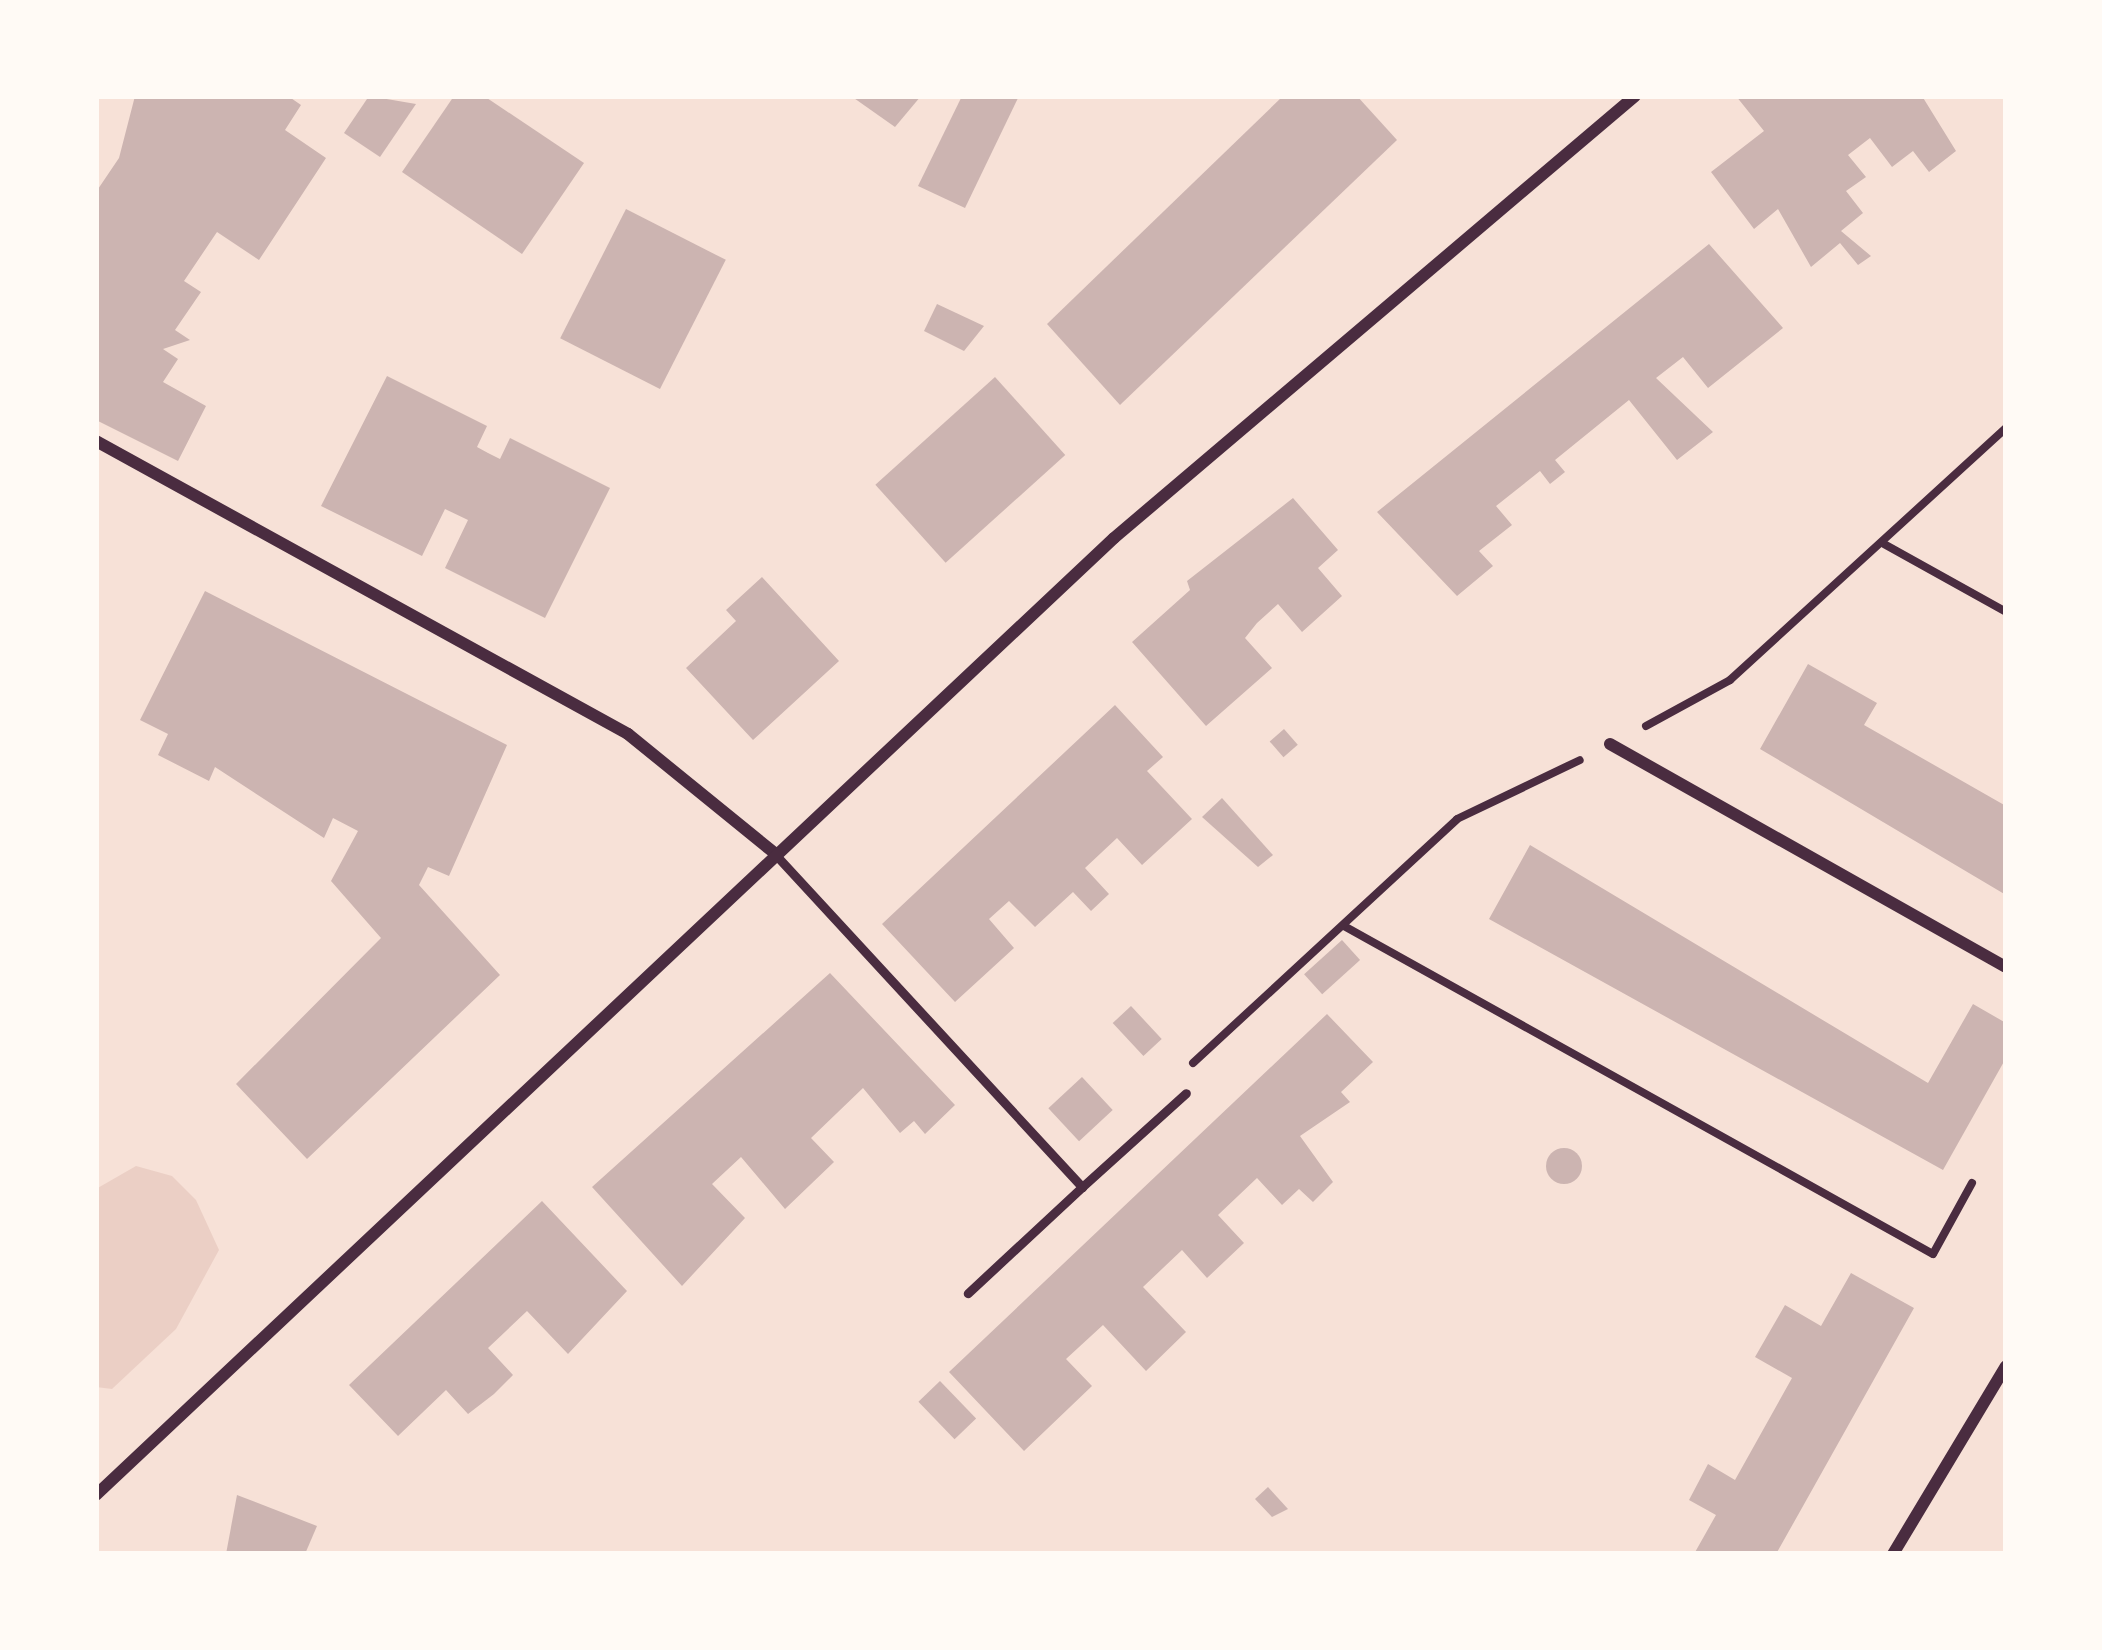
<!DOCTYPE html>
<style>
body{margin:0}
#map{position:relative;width:2102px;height:1650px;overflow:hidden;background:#f7e1d7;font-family:"Nunito Sans",sans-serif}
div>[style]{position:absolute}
.green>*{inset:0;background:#ebcfc5}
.building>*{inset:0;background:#ccb4b1;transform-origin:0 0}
.round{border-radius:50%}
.path>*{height:8px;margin:-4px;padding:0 4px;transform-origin:4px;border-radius:4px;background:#4a2c40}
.service>*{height:9px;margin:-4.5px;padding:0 4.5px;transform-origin:4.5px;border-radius:4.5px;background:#4a2c40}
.minor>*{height:12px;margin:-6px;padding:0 6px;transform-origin:6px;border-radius:6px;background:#4a2c40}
span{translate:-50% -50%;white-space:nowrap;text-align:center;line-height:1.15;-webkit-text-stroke:12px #fffaf5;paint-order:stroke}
.frame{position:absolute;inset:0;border:99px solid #fffaf5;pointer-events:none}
</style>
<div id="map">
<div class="green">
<div style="clip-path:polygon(136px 1166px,172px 1176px,196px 1200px,219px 1250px,176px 1329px,112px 1389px,96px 1387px,96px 1189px)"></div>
</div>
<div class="building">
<div style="clip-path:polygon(135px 96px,288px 96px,301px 105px,285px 130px,326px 158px,259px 260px,217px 232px,184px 281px,201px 292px,175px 330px,190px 340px,163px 349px,178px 359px,163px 382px,206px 406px,178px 461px,96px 420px,96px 192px,119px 158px)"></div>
<div style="clip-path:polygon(369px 96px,416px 104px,380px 157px,344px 133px)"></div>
<div style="clip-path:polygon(454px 96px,484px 96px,584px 163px,522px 254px,402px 172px)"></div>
<div style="clip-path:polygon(851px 96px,921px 96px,895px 127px)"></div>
<div style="clip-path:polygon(962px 96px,1019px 96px,965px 208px,918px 186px)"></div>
<div style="clip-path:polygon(1283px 96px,1357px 96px,1397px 140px,1120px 405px,1047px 324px)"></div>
<div style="clip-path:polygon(1736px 96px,1922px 96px,1956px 151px,1929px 172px,1913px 151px,1892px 167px,1870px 138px,1848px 155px,1866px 177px,1846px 191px,1863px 213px,1841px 231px,1871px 256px,1858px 265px,1840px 243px,1811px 267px,1778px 209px,1754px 229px,1711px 172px,1764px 131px)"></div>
<div style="left:626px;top:209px;width:112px;height:145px;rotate:27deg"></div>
<div style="clip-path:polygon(1709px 244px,1783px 328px,1708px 388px,1683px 357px,1656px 378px,1713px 432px,1677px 460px,1629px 400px,1555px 460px,1565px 472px,1550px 484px,1540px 471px,1496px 506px,1512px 525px,1479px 551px,1493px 566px,1457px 596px,1377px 512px)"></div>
<div style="clip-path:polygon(937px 304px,984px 326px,964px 351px,924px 331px)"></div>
<div style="clip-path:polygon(387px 376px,487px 426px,477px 447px,488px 453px,500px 459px,510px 438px,610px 488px,545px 618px,445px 568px,468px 520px,445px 509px,422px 556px,321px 506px)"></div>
<div style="left:995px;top:377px;width:105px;height:161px;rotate:48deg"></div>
<div style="clip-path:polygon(1293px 498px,1338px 550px,1318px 568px,1342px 596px,1302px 632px,1278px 604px,1257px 623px,1245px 638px,1272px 668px,1206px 726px,1132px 642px,1190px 590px,1187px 581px)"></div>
<div style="clip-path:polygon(762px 577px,839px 661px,753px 740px,686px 668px,736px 621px,726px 610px)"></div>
<div style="clip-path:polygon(205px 591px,507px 745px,449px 876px,428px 867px,419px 885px,500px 975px,307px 1159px,236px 1084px,381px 938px,331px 881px,358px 831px,333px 818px,324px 838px,215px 767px,209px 781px,158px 755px,168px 734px,140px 720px)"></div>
<div style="clip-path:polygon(1808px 664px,1877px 703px,1864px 725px,2006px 806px,2006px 895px,1760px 749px)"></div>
<div style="clip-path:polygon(1115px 705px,1163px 757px,1147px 771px,1192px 819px,1142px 865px,1117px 838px,1085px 868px,1109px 894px,1091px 911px,1073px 892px,1035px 927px,1009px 901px,989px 919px,1014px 948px,955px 1002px,882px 924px)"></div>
<div style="left:1284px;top:729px;width:21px;height:19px;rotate:49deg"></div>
<div style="clip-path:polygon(1222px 798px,1273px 855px,1258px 867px,1202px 817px)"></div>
<div style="clip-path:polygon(1530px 845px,1928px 1083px,1973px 1004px,2006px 1023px,2006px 1058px,1943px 1170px,1489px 919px)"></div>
<div style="left:1342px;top:940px;width:27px;height:51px;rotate:48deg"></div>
<div style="clip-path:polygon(830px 973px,955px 1105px,925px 1134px,914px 1121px,900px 1133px,863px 1088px,811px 1138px,834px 1162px,785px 1209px,741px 1157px,712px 1184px,745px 1218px,682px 1286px,592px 1187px)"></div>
<div style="left:1131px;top:1006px;width:45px;height:25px;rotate:47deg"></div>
<div style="clip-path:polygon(1327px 1014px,1373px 1062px,1341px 1092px,1350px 1102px,1300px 1136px,1333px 1182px,1313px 1202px,1299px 1189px,1282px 1205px,1257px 1178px,1218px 1215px,1244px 1243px,1207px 1278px,1182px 1250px,1143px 1287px,1186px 1332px,1146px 1371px,1103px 1325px,1066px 1359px,1092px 1386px,1024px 1451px,949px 1372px)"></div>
<div style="left:1082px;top:1077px;width:45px;height:46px;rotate:47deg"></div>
<div class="round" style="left:1546px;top:1148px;width:36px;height:36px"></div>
<div style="clip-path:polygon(542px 1201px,627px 1291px,568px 1354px,527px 1311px,488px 1348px,513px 1375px,494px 1394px,468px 1414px,446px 1390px,398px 1436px,349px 1385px)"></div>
<div style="clip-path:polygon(1851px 1273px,1914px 1308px,1798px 1515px,1776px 1554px,1694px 1554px,1716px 1515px,1689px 1500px,1708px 1464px,1735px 1480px,1792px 1378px,1755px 1357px,1785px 1305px,1821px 1326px)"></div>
<div style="left:940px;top:1381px;width:52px;height:30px;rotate:46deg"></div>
<div style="clip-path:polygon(1268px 1487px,1288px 1509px,1272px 1517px,1255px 1499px)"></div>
<div style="clip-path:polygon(237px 1495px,317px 1526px,305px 1554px,226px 1554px)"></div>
</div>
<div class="path">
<div style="left:1884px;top:544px;width:140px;rotate:29.1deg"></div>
<div style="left:1646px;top:726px;width:96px;rotate:-28.7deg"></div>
<div style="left:1730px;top:680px;width:374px;rotate:-42.4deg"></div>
<div style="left:1344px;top:926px;width:674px;rotate:29.11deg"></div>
<div style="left:1933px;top:1254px;width:81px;rotate:-61.2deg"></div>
<div style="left:1193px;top:1063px;width:359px;rotate:-42.7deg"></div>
<div style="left:1457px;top:819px;width:136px;rotate:-25.6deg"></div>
</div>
<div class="service">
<div style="left:773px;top:852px;width:456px;rotate:47.3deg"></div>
<div style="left:1082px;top:1187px;width:156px;rotate:137.1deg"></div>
<div style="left:1082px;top:1187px;width:140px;rotate:-42.1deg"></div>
</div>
<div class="minor">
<div style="left:96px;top:441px;width:607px;rotate:28.84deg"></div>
<div style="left:628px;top:734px;width:187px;rotate:39.1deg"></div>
<div style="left:1610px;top:744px;width:454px;rotate:29.4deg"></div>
<div style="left:96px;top:1495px;width:1397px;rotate:-43.23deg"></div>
<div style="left:1114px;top:538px;width:683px;rotate:-40.31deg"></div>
<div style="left:1893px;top:1554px;width:219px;rotate:-59deg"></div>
</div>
<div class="frame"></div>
</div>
